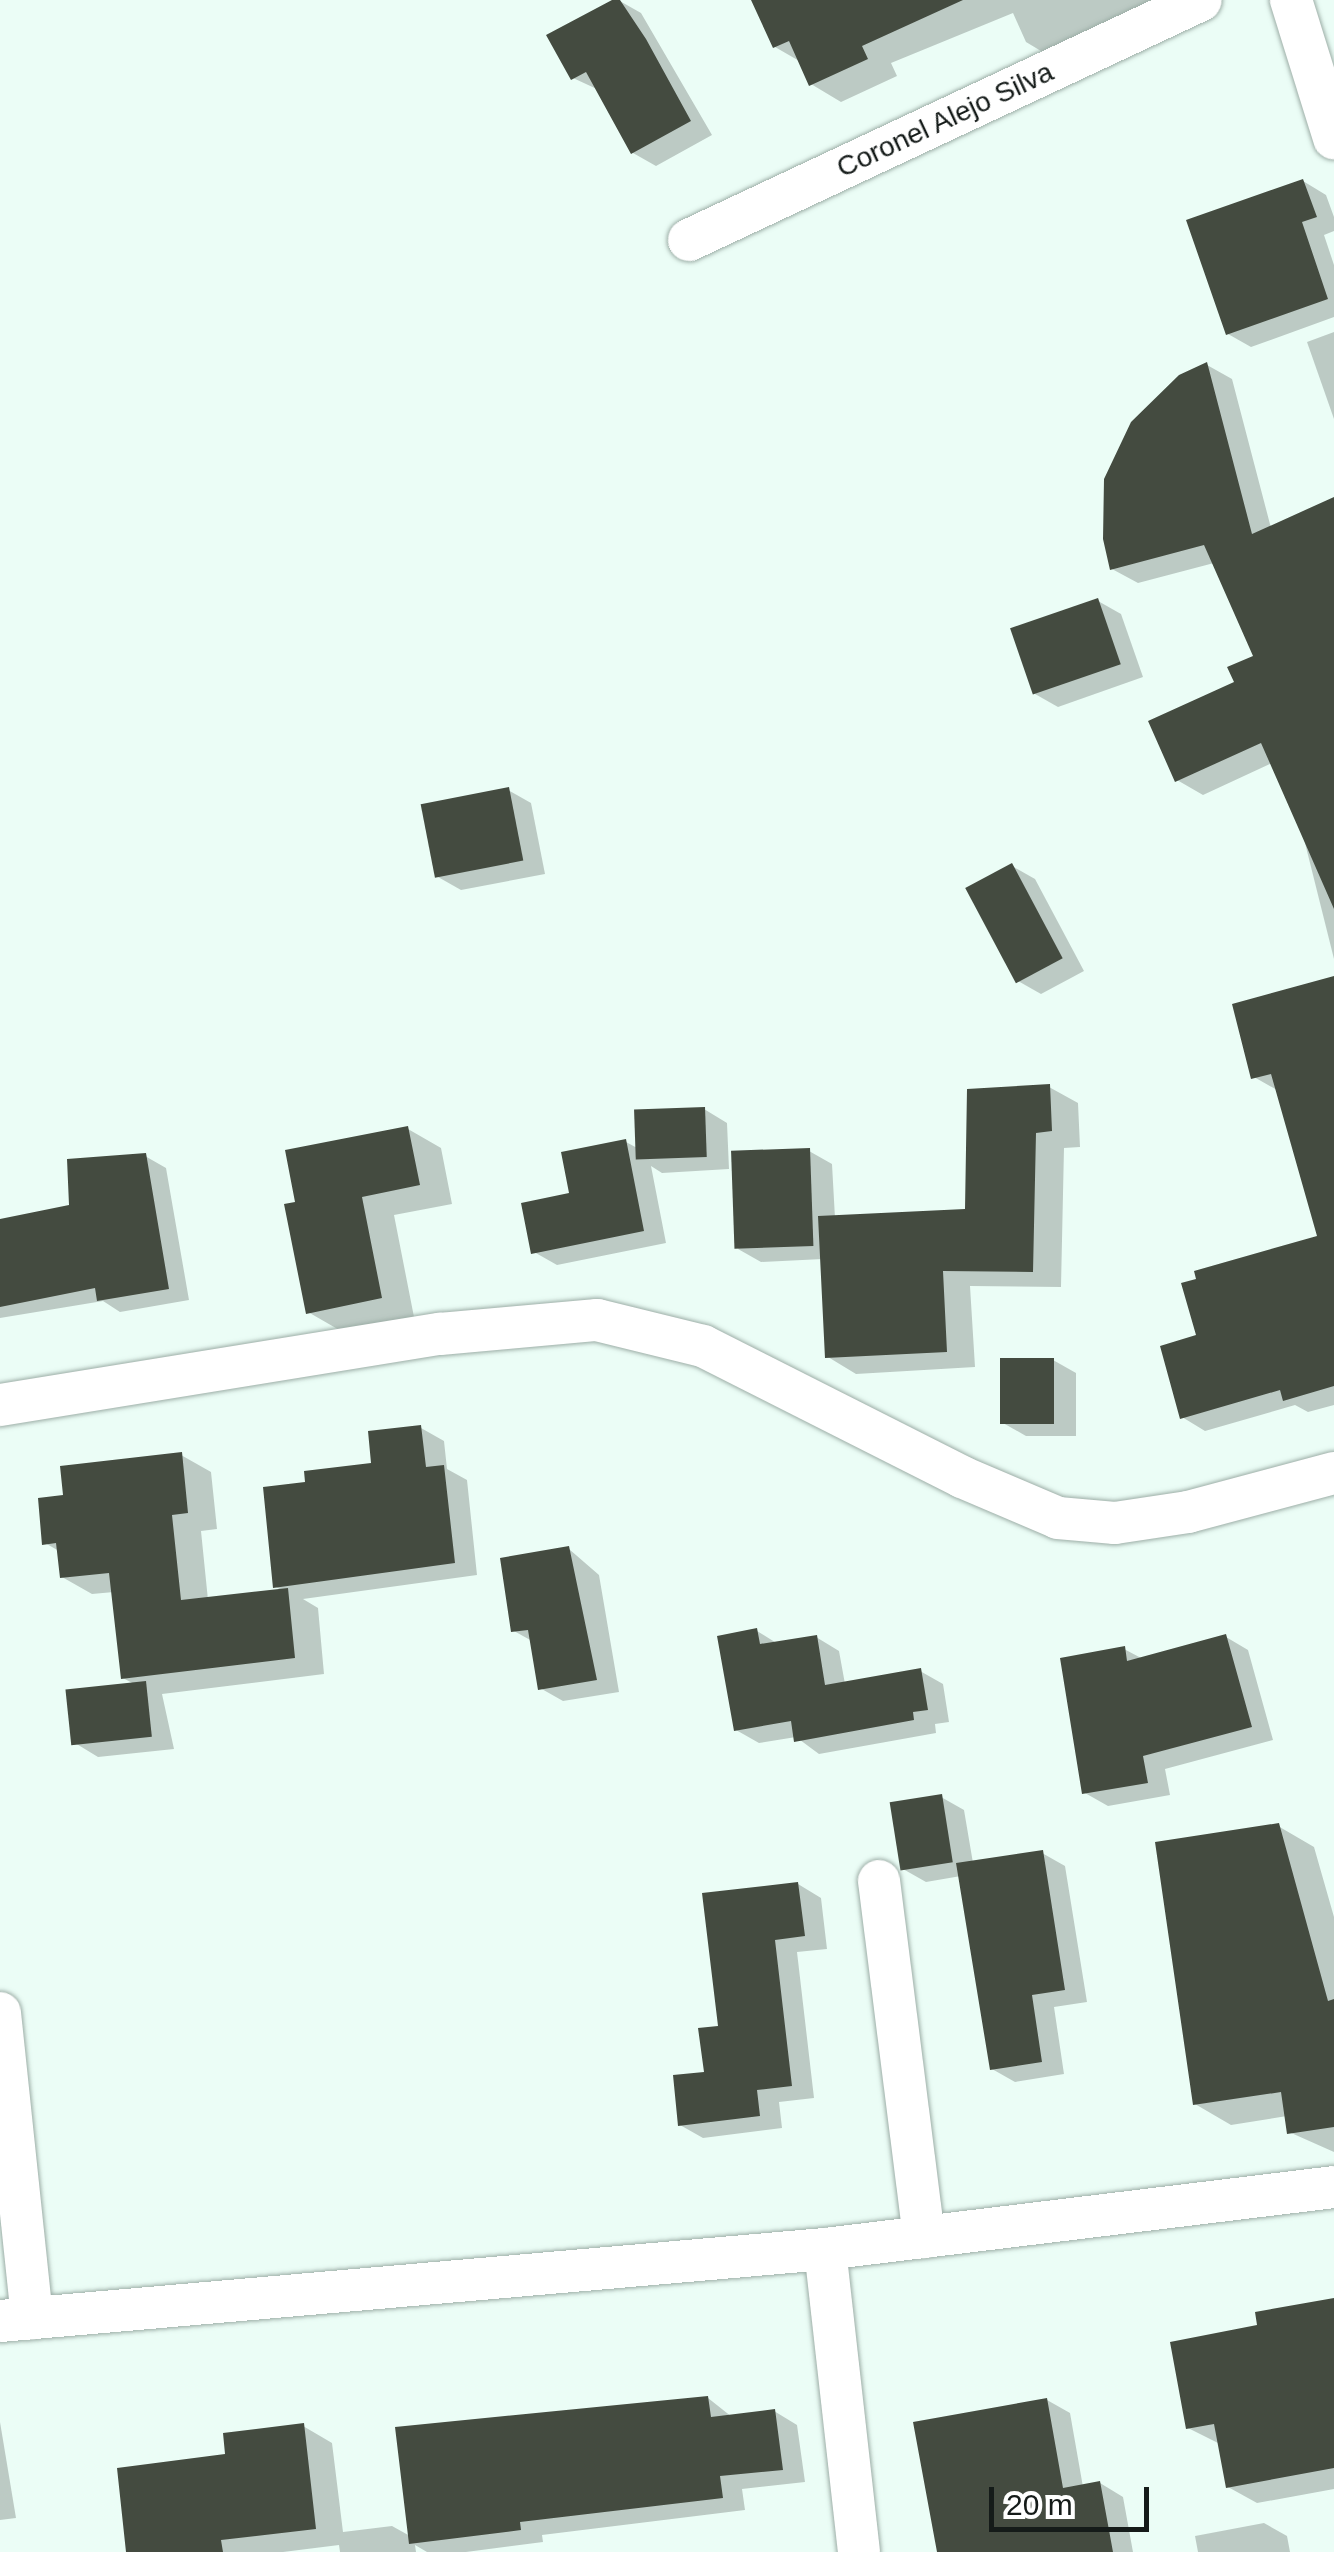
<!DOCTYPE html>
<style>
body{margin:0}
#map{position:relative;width:1334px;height:2552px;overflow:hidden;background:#ebfdf6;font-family:Helvetica,sans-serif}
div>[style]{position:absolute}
.shadow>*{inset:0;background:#0003}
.building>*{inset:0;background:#444b40;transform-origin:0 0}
.roads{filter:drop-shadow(0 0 2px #9daea7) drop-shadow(0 0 2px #9daea7)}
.street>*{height:42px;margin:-21px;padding:0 21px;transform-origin:21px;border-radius:21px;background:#fff}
span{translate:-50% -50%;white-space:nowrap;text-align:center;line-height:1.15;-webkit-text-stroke:10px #fff;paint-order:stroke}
.street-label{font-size:28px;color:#151b19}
.scale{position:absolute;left:989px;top:2487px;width:160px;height:45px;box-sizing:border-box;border:5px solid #151b19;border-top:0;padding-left:12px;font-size:30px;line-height:35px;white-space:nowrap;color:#151b19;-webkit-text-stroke:8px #fff;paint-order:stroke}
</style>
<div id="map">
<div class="shadow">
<div style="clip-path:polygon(618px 0,641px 13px,712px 135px,656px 166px,633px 153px,599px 90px,573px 78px)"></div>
<div style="clip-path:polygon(754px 0,1204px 0,1056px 60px,1026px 42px,1013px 13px,891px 63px,897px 76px,841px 102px,811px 84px,801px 62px,775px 47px)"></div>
<div style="clip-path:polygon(1303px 181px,1326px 195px,1334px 217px,1334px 231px,1324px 235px,1334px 265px,1334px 317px,1251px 347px,1228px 334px)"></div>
<div style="clip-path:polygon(1334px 332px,1334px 419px,1307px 342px)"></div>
<div style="clip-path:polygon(1207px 365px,1232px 379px,1271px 528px,1334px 500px,1334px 959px,1301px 827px,1272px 763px,1203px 795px,1177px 780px,1256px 657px,1214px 563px,1138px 583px,1112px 569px)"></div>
<div style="clip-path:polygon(1098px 601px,1121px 614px,1143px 677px,1058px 707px,1035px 694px)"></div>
<div style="clip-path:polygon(508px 790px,531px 803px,545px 874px,461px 890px,438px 877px)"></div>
<div style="clip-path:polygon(1012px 866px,1035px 879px,1084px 971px,1041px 994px,1018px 981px)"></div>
<div style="clip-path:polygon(1334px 979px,1334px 1405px,1308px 1412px,1295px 1405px,1205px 1431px,1182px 1417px,1199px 1337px,1320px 1238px,1277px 1090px,1254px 1077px)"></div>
<div style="clip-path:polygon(1049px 1087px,1078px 1103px,1080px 1147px,1064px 1148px,1061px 1287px,970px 1286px,975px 1367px,856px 1374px,828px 1357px,823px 1259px,761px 1262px,738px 1249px,809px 1151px,832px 1164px,835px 1218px,967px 1212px)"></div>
<div style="clip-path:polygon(704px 1109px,727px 1123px,729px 1169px,662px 1173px,651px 1166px,666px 1243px,557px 1265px,534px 1252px,572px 1195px,626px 1142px,639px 1149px)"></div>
<div style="clip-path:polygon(408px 1129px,441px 1148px,452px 1204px,394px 1215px,414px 1317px,341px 1331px,308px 1312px,298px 1204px)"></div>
<div style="clip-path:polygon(145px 1156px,166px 1168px,189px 1300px,120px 1312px,103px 1301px,0 1318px,0 1221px,72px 1207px)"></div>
<div style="clip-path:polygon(1053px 1360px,1076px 1373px,1076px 1436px,1026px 1436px,1003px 1423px)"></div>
<div style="clip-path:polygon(421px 1428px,444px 1441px,447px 1469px,467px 1480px,477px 1575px,303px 1599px,318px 1608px,324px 1674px,162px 1694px,174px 1749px,98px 1757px,75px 1743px,136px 1685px,123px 1678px,114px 1592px,92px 1594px,62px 1577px,59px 1551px,45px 1543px,66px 1497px,181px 1455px,211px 1472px,217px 1529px,201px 1531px,208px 1600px,283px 1591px,276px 1587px,308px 1484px,374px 1465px)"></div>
<div style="clip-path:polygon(569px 1549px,599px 1575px,619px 1692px,563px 1701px,540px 1688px,532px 1641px,514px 1631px)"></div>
<div style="clip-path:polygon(757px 1631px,778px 1644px,816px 1637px,839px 1651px,845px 1684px,920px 1671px,943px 1684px,949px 1722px,935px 1724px,936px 1733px,819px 1754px,796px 1737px,759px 1743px,736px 1730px)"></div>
<div style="clip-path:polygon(1226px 1637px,1248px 1650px,1273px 1740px,1165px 1769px,1170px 1795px,1108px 1806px,1085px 1793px,1124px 1649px,1143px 1659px)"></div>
<div style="clip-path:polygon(941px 1797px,964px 1810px,973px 1863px,1042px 1853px,1065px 1866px,1087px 2002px,1054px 2007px,1064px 2074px,1015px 2082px,992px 2069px,961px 1876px,926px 1882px,903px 1869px)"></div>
<div style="clip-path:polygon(1278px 1826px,1314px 1847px,1334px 1917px,1334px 2152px,1289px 2132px,1287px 2116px,1231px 2125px,1195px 2104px)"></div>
<div style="clip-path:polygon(798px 1884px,821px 1898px,827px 1949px,797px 1952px,814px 2098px,779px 2102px,782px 2128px,703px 2138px,680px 2125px)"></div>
<div style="clip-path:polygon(1334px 2300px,1334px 2489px,1257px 2503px,1228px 2487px,1220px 2444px,1188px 2428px,1260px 2327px)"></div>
<div style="clip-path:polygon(708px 2398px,732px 2417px,774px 2411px,797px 2425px,805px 2482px,742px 2489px,745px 2510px,542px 2535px,543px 2542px,466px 2552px,427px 2552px,415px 2545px,416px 2552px,340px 2552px,339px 2545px,283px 2552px,129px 2552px,228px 2456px,303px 2426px,332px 2443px,343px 2532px,392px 2526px,410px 2536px)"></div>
<div style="clip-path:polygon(1047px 2400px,1070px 2413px,1083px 2487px,1100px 2483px,1123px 2497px,1133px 2552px,952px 2552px)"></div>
<div style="clip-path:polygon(0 2422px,16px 2518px,0 2520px)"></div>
<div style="clip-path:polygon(1264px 2523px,1287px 2536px,1290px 2552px,1198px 2552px,1195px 2536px)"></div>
</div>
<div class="building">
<div style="clip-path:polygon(612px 0,620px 0,646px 39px,691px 121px,631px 154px,586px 72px,571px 80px,546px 35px)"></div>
<div style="clip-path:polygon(751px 0,963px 0,862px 46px,868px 59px,809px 86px,789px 41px,773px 48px)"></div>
<div style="clip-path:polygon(1303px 179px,1317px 217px,1302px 222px,1328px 299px,1226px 335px,1186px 220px)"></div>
<div style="clip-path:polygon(1207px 362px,1252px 534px,1334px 497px,1334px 909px,1261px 743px,1175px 782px,1148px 721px,1234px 682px,1227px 667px,1253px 656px,1204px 545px,1110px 570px,1103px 539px,1104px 479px,1131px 422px,1179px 375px)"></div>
<div style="left:1098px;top:598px;width:70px;height:93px;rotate:71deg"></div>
<div style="left:509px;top:787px;width:75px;height:90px;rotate:79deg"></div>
<div style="left:1012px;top:863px;width:108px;height:53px;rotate:62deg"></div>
<div style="clip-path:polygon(1334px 976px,1334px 1386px,1283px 1401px,1280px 1390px,1180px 1419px,1160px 1346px,1196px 1335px,1181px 1283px,1196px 1279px,1194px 1271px,1317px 1236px,1271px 1074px,1251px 1079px,1232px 1004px)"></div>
<div style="clip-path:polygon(1050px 1084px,1052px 1131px,1036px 1133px,1033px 1272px,943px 1271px,947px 1352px,825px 1358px,818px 1216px,965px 1209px,967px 1089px)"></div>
<div style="left:705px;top:1107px;width:50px;height:71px;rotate:88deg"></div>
<div style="clip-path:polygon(408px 1126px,420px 1185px,362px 1197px,382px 1298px,306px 1314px,284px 1204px,295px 1202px,285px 1150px)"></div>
<div style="clip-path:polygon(626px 1139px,644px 1231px,531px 1254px,521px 1203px,569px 1193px,561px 1152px)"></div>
<div style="left:810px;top:1148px;width:98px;height:79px;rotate:88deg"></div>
<div style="clip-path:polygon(146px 1153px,169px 1289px,97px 1301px,95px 1288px,0 1307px,0 1219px,69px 1205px,67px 1159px)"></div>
<div style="left:1000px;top:1358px;width:54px;height:66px"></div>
<div style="clip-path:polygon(421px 1425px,426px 1467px,444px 1465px,455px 1563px,273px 1588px,263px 1487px,305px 1482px,304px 1471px,371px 1463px,368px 1431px)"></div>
<div style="clip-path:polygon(182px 1452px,188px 1513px,172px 1515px,181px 1600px,288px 1588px,295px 1658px,121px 1679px,109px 1573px,60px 1578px,56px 1543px,42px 1545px,38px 1498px,63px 1495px,60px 1466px)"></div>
<div style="clip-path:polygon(569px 1546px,597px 1680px,538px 1690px,528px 1630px,511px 1632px,500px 1558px)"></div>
<div style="clip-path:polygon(757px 1628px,760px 1644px,817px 1635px,825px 1685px,921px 1668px,928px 1710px,913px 1712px,914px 1720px,794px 1742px,791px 1721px,734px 1731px,717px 1636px)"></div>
<div style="clip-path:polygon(1226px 1634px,1252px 1727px,1143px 1756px,1148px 1783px,1082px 1794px,1060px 1658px,1125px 1646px,1127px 1661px)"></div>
<div style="left:146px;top:1681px;width:56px;height:81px;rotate:84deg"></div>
<div style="left:942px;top:1794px;width:69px;height:53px;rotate:81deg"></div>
<div style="clip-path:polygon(1279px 1823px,1328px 2001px,1334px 1999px,1334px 2127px,1287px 2134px,1281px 2092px,1193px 2105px,1155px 1842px)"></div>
<div style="clip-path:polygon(1043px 1850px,1065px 1990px,1032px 1995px,1042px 2062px,990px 2070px,956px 1863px)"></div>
<div style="clip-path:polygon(798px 1882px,805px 1936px,775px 1940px,792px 2086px,757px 2090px,760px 2116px,678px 2126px,673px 2075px,704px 2072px,698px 2028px,718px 2026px,702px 1893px)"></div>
<div style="clip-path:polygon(1334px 2298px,1334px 2468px,1226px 2488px,1214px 2424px,1186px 2429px,1170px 2342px,1257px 2325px,1255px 2312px)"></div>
<div style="clip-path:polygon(708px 2396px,711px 2417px,775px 2409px,783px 2470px,720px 2476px,723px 2498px,520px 2522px,521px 2530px,409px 2544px,395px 2427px)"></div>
<div style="clip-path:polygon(1047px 2398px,1063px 2488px,1100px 2481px,1113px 2552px,937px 2552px,913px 2422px)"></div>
<div style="clip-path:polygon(304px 2423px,316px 2529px,221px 2540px,223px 2552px,126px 2552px,117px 2468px,225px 2454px,223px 2433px)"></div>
</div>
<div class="roads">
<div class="street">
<div style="left:1291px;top:0;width:145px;rotate:72.7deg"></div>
<div style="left:689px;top:240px;width:565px;rotate:-25.11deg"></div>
<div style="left:0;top:1405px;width:446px;rotate:-9.2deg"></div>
<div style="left:440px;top:1334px;width:158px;rotate:-5.1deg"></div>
<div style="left:597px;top:1320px;width:109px;rotate:13.8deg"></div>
<div style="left:703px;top:1346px;width:290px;rotate:26.8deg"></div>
<div style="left:962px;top:1477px;width:104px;rotate:23.1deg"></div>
<div style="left:1058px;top:1518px;width:57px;rotate:5deg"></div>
<div style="left:1115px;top:1523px;width:74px;rotate:-8.6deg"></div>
<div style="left:1188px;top:1512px;width:151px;rotate:-15deg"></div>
<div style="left:879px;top:1881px;width:359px;rotate:82.8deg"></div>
<div style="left:0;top:2013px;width:307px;rotate:84deg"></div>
<div style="left:825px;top:2249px;width:305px;rotate:83.6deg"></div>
<div style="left:0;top:2321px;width:828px;rotate:-4.99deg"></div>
<div style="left:825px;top:2249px;width:513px;rotate:-6.94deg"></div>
</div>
</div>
<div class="street-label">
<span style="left:945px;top:120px;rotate:-25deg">Coronel Alejo Silva</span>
</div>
<div class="scale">20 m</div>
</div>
